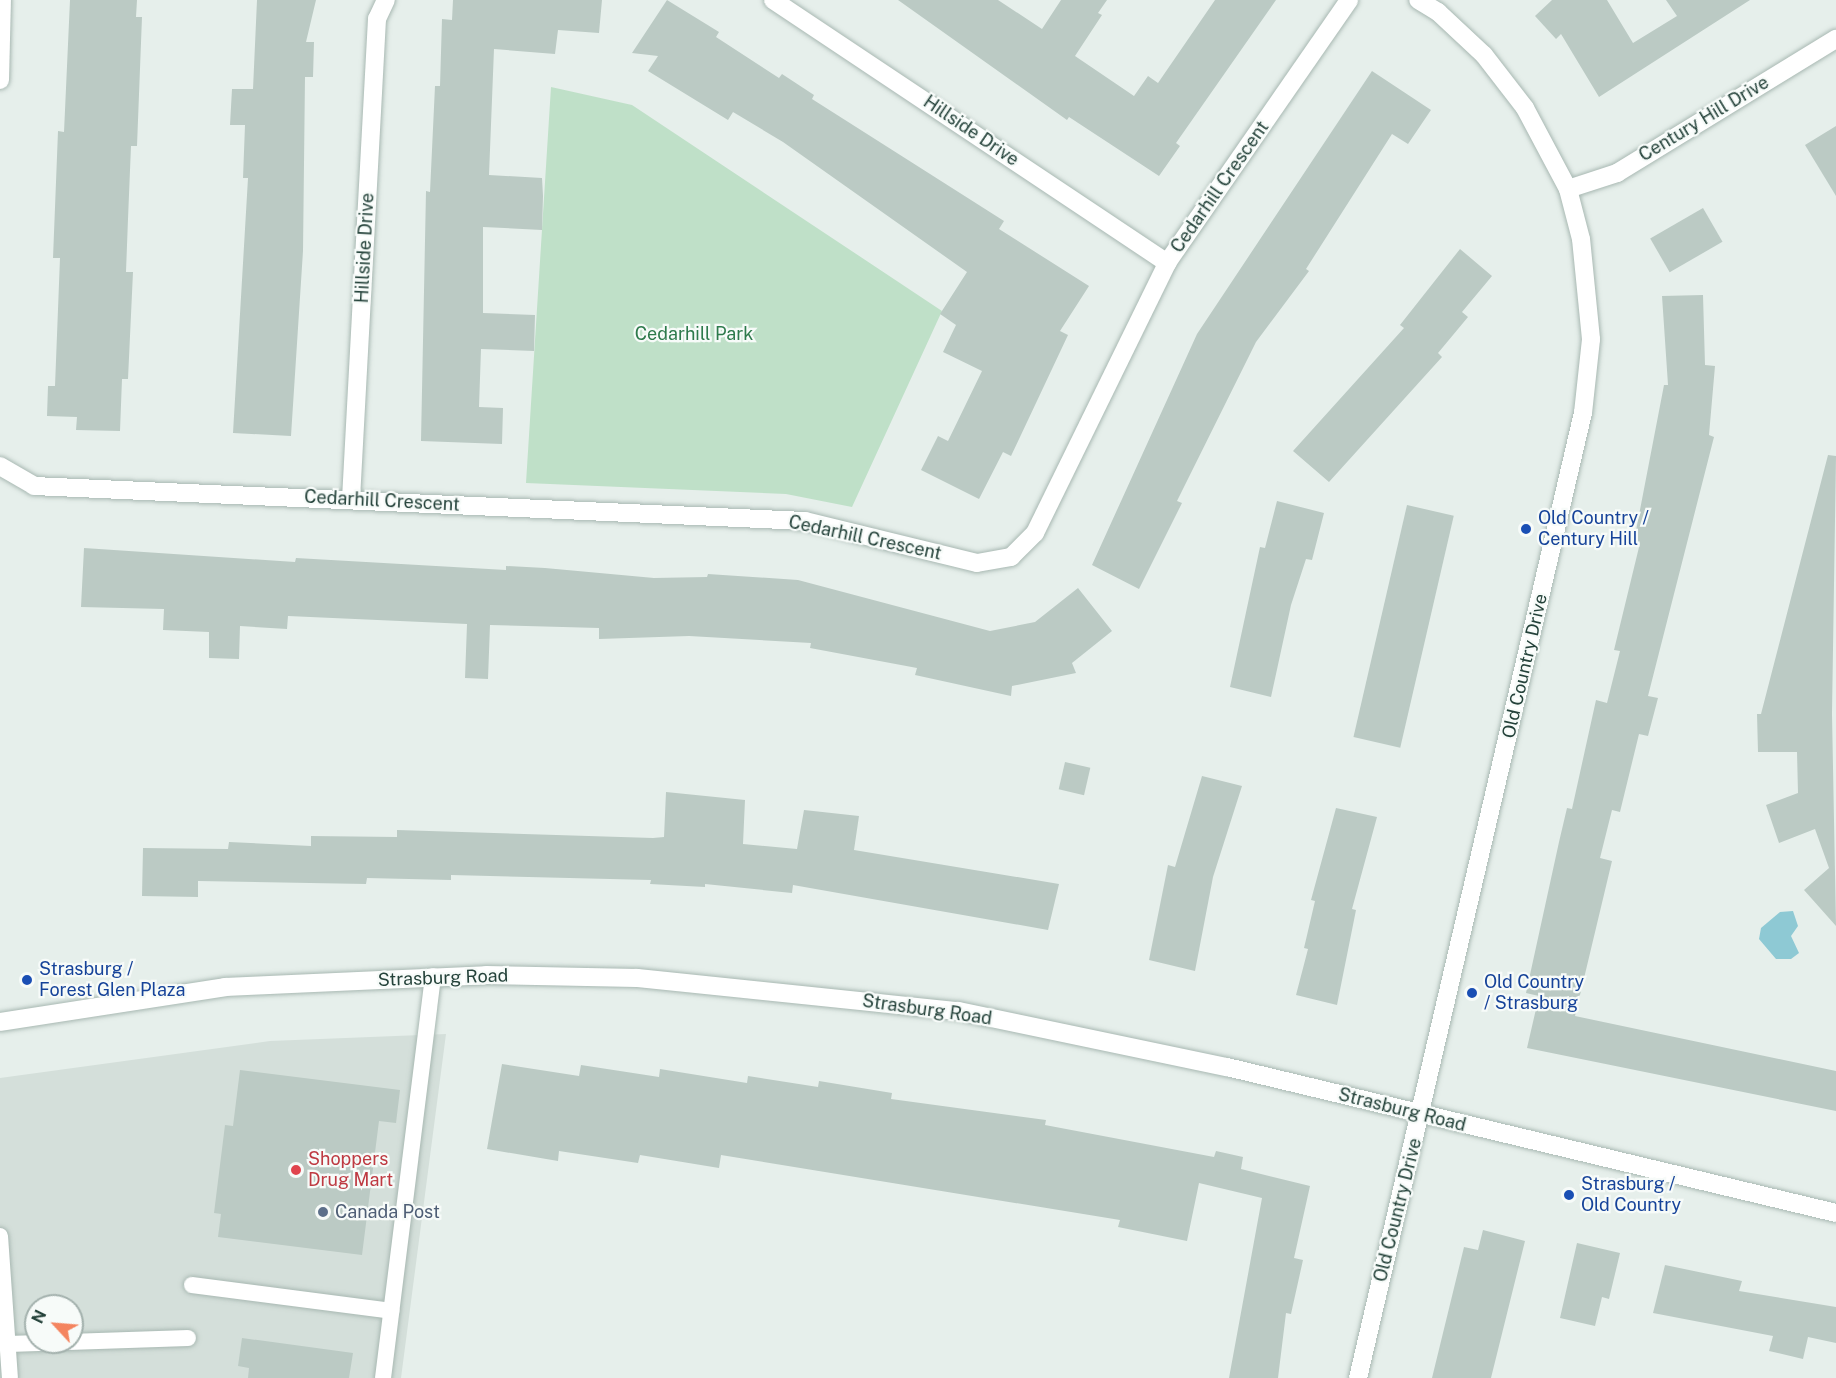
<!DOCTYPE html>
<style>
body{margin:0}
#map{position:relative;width:1836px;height:1378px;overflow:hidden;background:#e6efeb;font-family:"Public Sans",sans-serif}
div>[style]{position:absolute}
.built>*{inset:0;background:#d4dfda}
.green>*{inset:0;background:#bfe0c8}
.water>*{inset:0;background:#8ec9d4}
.building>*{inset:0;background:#bbcac4;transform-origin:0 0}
.roads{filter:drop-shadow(0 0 2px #a8b8b2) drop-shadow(0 0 2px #a8b8b2)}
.service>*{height:16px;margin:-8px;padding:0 8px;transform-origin:8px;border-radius:8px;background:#fff}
.minor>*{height:18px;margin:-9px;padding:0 9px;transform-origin:9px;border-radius:9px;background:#fff}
.tertiary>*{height:18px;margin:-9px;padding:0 9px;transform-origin:9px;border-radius:9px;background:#fff}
.dots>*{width:16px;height:16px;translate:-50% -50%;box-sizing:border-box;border:3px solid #f7fbf9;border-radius:50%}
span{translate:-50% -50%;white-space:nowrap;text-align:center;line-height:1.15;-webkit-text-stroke:4.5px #f7fbf9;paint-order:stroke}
.street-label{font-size:18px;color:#24423a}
.park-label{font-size:18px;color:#2d7a4b}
.transit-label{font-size:18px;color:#164399}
.left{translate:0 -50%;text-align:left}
.health-label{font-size:18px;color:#be3a42}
.service-label{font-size:18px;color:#4e5e75}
.north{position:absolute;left:24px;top:1294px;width:60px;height:60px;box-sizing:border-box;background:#f7fbf9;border:2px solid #a3b1ad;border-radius:50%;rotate:296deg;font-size:16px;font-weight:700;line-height:24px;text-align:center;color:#24423a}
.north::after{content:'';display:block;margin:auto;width:21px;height:27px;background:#f4845f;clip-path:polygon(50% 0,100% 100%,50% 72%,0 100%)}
</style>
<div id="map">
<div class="built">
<div style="clip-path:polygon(evenodd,446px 1034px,401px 1378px,0 1378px,0 1078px,270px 1041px,446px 1034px,36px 1306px,72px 1306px,72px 1342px,36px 1342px,36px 1306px)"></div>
</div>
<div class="green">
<div style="clip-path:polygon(551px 87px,632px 105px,942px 311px,852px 507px,786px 494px,526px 483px)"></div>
</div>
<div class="water">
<div style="clip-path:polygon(1793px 911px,1798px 926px,1791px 936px,1799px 953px,1791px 959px,1776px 959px,1759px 939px,1761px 928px,1780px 912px)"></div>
</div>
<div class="building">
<div style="clip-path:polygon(70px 0,137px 0,136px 17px,142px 17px,137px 146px,131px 146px,128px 219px,126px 272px,133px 272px,128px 379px,122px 379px,120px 431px,76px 430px,77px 417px,47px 416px,48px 386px,55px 386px,60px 258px,53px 258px,58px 131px,64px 132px)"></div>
<div style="clip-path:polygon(257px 0,316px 0,306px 42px,314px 42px,313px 77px,305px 77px,303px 251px,291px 436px,233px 433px,248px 178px,243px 178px,245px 125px,230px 125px,232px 89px,253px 89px)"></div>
<div style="clip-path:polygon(453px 0,602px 0,599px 33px,558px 30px,555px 54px,494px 49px,489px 175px,542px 178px,543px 196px,542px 230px,483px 227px,483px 313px,535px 315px,534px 351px,481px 349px,479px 407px,503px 408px,502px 444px,421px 441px,426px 191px,430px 192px,435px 86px,440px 86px,442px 19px,452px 20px)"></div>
<div style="clip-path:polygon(667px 0,719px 32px,716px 37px,779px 78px,782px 74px,814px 95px,812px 99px,1004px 221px,999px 229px,1089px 286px,1060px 331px,1068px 335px,1011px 456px,1003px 452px,979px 499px,921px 470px,938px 436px,948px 441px,982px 371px,943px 352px,956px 325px,940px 314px,967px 272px,783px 142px,733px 112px,728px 120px,648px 71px,658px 56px,632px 53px)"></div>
<div style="clip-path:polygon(898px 0,998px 0,1042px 29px,1061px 0,1107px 0,1098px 13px,1102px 15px,1075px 56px,1134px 96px,1148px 76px,1158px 83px,1215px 0,1276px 0,1176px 143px,1180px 146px,1159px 176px,1069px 117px,1067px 120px)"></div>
<div style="clip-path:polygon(1552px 0,1607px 0,1633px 43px,1677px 16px,1666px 0,1750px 0,1599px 97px,1561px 34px,1556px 39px,1535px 16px)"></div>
<div style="clip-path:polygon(1372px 71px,1431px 110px,1408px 144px,1392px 134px,1306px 269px,1309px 271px,1256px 342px,1177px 501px,1182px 503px,1139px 589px,1092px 565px,1197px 334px)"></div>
<div style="clip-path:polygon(1836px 126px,1836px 196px,1805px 145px)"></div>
<div style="left:1703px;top:208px;width:39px;height:61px;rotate:60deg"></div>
<div style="clip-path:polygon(1460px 249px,1492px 276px,1462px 312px,1468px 317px,1438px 353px,1442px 357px,1329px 482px,1293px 451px,1404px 328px,1400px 325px)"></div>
<div style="clip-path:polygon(1703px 295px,1705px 365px,1715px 366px,1709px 435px,1714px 437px,1648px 696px,1658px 698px,1648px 736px,1639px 734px,1620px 812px,1612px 810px,1600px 858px,1612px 861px,1575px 1016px,1836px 1071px,1836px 1111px,1527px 1048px,1539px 996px,1526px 993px,1559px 842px,1567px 808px,1572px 809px,1596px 700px,1607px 703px,1620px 651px,1614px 650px,1640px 543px,1634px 541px,1664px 385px,1668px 385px,1662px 296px)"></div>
<div style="clip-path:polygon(1828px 455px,1836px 456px,1832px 714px,1836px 926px,1804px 890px,1829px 868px,1815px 829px,1779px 843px,1766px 805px,1798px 793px,1797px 752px,1758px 752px,1757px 714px,1761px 714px)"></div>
<div style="clip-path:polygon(1277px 501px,1324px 513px,1312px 560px,1306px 559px,1291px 605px,1271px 697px,1230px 687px,1260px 547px,1265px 548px)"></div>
<div style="left:1407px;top:505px;width:48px;height:238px;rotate:13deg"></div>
<div style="clip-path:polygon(84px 548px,295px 562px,296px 558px,506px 570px,506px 566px,545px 568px,654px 578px,707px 577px,708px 574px,798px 580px,990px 631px,1035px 622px,1078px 588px,1112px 631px,1072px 663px,1076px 673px,1012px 686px,1011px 696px,915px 675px,917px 668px,810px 648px,811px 643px,689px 636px,599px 639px,599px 628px,490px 625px,488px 679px,465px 678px,467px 624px,288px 616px,287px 629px,240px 626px,239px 659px,209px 658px,209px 632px,163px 630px,164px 609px,81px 607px)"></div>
<div style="left:1065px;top:762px;width:26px;height:28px;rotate:13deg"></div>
<div style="clip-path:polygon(1202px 776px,1242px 786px,1213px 877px,1195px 971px,1149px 960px,1168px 865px,1175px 867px)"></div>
<div style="clip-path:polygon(666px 792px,745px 800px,743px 844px,797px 849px,804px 810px,859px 816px,854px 850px,1059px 884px,1048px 930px,793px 885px,792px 893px,705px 884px,705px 887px,650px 884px,651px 880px,451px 875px,451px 880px,367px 878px,366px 884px,198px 881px,198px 897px,142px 896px,143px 848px,228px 849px,229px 842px,311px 846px,311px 836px,397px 837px,397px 830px,653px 838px,664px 837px)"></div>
<div style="clip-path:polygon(1336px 808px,1377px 817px,1352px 909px,1356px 910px,1337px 1005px,1296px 995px,1308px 949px,1304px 948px,1315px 901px,1311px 900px)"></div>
<div style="clip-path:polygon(502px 1064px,579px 1076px,581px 1065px,659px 1077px,660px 1069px,747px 1083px,748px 1076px,818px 1087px,819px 1081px,892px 1093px,891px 1099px,1046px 1120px,1045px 1125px,1214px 1157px,1216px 1151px,1243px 1157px,1241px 1169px,1310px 1186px,1294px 1258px,1303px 1260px,1291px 1314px,1286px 1313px,1278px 1378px,1229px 1378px,1262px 1198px,1199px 1183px,1187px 1241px,1118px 1227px,1120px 1220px,721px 1155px,719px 1168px,640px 1155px,638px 1163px,559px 1151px,558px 1161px,487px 1149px)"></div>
<div style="clip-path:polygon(240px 1070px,400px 1090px,396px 1123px,379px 1121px,362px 1255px,218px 1237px,221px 1214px,214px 1213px,225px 1125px,233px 1126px)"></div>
<div style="clip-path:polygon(1483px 1230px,1525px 1241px,1491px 1378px,1432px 1378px,1464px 1247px,1478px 1250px)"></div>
<div style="clip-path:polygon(1577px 1243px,1620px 1253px,1609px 1299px,1602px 1297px,1595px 1326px,1560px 1318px)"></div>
<div style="clip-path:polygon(1665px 1265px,1742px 1281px,1739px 1291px,1836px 1307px,1836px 1343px,1808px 1337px,1803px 1359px,1769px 1351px,1773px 1336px,1653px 1313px)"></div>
<div style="clip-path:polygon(242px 1338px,353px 1353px,349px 1378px,248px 1378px,249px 1368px,238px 1366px)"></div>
</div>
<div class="roads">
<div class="service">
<div style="left:0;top:1236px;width:142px;rotate:86deg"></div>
<div style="left:192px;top:1285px;width:201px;rotate:7.4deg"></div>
<div style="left:0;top:1340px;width:10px;rotate:24deg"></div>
<div style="left:9px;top:1344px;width:179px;rotate:-1.9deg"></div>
<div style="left:383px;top:1378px;width:405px;rotate:-82.9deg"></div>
</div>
<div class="minor">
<div style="left:773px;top:0;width:474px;rotate:33.7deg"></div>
<div style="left:0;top:80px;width:80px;rotate:-88.6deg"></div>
<div style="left:1568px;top:189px;width:52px;rotate:-18.1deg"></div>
<div style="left:1617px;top:173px;width:257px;rotate:-31.5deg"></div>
<div style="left:0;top:466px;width:39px;rotate:30deg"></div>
<div style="left:34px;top:486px;width:772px;rotate:2.6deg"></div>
<div style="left:805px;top:521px;width:177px;rotate:13.7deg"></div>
<div style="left:977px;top:563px;width:35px;rotate:-10deg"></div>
<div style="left:1011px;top:557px;width:34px;rotate:-45deg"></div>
<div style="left:1035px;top:533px;width:301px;rotate:-63.9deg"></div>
<div style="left:1167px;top:263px;width:320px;rotate:-55.3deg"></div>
<div style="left:351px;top:499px;width:481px;rotate:-86.9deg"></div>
<div style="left:377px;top:19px;width:21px;rotate:-65deg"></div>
<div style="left:1358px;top:1378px;width:991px;rotate:-76.88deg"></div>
<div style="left:1583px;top:413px;width:74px;rotate:-83.8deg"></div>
<div style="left:1591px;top:339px;width:100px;rotate:-95.7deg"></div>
<div style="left:1581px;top:239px;width:52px;rotate:-104.6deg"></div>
<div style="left:1568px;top:189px;width:92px;rotate:-118deg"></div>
<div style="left:1525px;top:108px;width:67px;rotate:-127.7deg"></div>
<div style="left:1484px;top:55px;width:63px;rotate:-136.9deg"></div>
<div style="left:1438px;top:12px;width:23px;rotate:-149deg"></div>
</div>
<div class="tertiary">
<div style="left:0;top:1022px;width:228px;rotate:-8.8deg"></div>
<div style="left:225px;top:987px;width:261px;rotate:-2.6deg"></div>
<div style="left:486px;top:975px;width:151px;rotate:1.1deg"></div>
<div style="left:637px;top:978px;width:323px;rotate:5.9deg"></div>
<div style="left:958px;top:1011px;width:275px;rotate:11.8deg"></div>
<div style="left:1227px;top:1067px;width:626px;rotate:13.48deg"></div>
</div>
</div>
<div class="dots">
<div style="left:1526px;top:529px;background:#1a4fb4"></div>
<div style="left:27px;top:980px;background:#1a4fb4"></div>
<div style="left:1472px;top:993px;background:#1a4fb4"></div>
<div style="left:296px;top:1170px;background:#e0444e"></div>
<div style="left:1569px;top:1195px;background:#1a4fb4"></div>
<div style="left:323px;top:1212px;background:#5c6f8a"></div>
</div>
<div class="street-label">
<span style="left:1704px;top:119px;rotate:-31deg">Century Hill Drive</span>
<span style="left:971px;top:131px;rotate:34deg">Hillside Drive</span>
<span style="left:1220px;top:187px;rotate:-55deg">Cedarhill Crescent</span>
<span style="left:365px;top:248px;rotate:-87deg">Hillside Drive</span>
<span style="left:382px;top:501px;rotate:3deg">Cedarhill Crescent</span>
<span style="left:865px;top:538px;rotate:12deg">Cedarhill Crescent</span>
<span style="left:1525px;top:666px;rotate:-77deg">Old Country Drive</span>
<span style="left:443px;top:978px;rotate:-2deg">Strasburg Road</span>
<span style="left:927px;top:1010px;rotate:8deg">Strasburg Road</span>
<span style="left:1402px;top:1110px;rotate:14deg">Strasburg Road</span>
<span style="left:1398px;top:1210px;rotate:-76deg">Old Country Drive</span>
</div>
<div class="park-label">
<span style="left:694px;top:334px">Cedarhill Park</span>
</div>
<div class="transit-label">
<span class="left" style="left:1538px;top:529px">Old Country /<br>Century Hill</span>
<span class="left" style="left:39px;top:980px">Strasburg /<br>Forest Glen Plaza</span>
<span class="left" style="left:1484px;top:993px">Old Country<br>/ Strasburg</span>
<span class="left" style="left:1581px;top:1195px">Strasburg /<br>Old Country</span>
</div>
<div class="health-label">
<span class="left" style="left:308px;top:1170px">Shoppers<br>Drug Mart</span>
</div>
<div class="service-label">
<span class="left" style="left:335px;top:1212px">Canada Post</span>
</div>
<div class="north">N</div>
</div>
